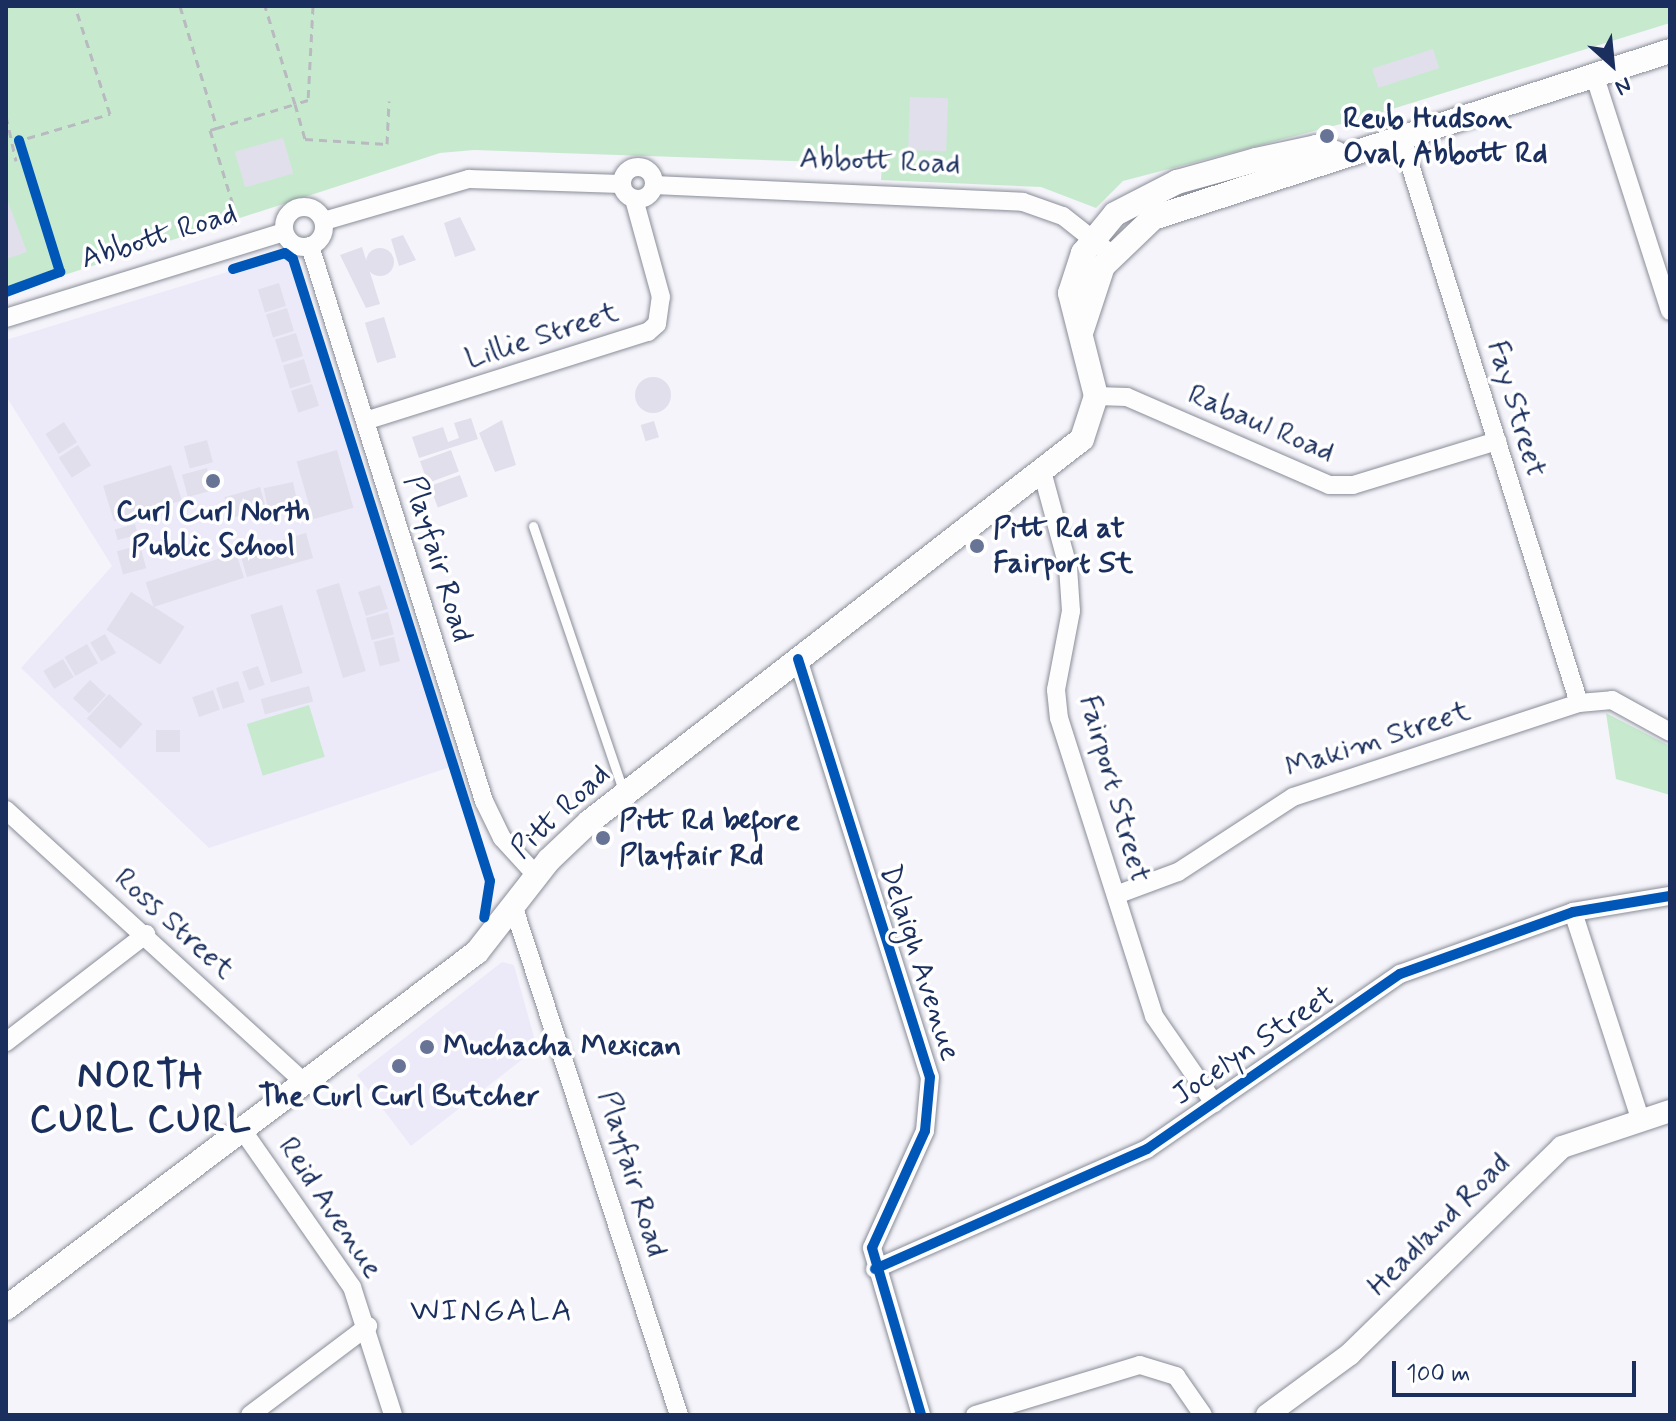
<!DOCTYPE html>
<style>
body{margin:0}
#map{position:relative;width:1676px;height:1421px;overflow:hidden;background:#f5f4fa;font-family:Mynerve,sans-serif}
div>[style]{position:absolute}
.built>*{inset:0;background:#eceaf9}
.green>*{inset:0;background:#c7eacf;transform-origin:0 0}
.building>*{inset:0;background:#e1dfec;transform-origin:0 0}
.round{border-radius:50%}
.path>*{height:3px;margin-top:-1.5px;transform-origin:0;background:repeating-linear-gradient(90deg,#b8bac0 0 8px,transparent 0 14px)}
.roads{filter:drop-shadow(0 0 2px #898d98) drop-shadow(0 0 2px #898d98)}
.service>*{height:9px;margin:-4.5px;padding:0 4.5px;transform-origin:4.5px;border-radius:4.5px;background:#fefdfe}
.minor>*{height:18px;margin:-9px;padding:0 9px;transform-origin:9px;border-radius:9px;background:#fefdfe}
.minor>.ring{margin:-9px;padding:0;box-sizing:content-box;background:none;border:18px solid #fefdfe;border-radius:50%}
.tertiary>*{height:22px;margin:-11px;padding:0 11px;transform-origin:11px;border-radius:11px;background:#fefdfe}
.secondary>*{height:24px;margin:-12px;padding:0 12px;transform-origin:12px;border-radius:12px;background:#fefdfe}
.cycleway>*{height:10px;margin:-5px;padding:0 5px;transform-origin:5px;border-radius:5px;background:#0057b8}
.dots>*{width:22px;height:22px;translate:-50% -50%;box-sizing:border-box;border:4px solid #fff;border-radius:50%}
span{translate:-50% -50%;white-space:nowrap;text-align:center;line-height:1.15;-webkit-text-stroke:7px #fff;paint-order:stroke}
.poi-label{font-size:30px;color:#1b2f5e;font-weight:700}
.left{translate:0 -50%;text-align:left}
.street-label{font-size:30px;color:#1b2f5e}
.neighbourhood-label{font-size:32px;color:#1b2f5e;letter-spacing:2px}
.district-label{font-size:38px;color:#1b2f5e;font-weight:700;letter-spacing:2px}
.frame{position:absolute;inset:0;border:8px solid #1b2f5e;pointer-events:none}
.north{position:absolute;left:1572px;top:24px;width:80px;height:80px;-webkit-text-stroke:6px #fff;paint-order:stroke;rotate:153deg;font-size:22px;font-weight:700;line-height:32px;text-align:center;color:#1b2f5e}
.north::after{content:'';display:block;margin:auto;width:28px;height:36px;background:#1b2f5e;clip-path:polygon(50% 0,100% 100%,50% 72%,0 100%)}
.scale{position:absolute;left:1392px;top:1361px;width:244px;height:36px;box-sizing:border-box;border:4px solid #1b2f5e;border-top:0;padding-left:10px;font-size:24px;line-height:28px;white-space:nowrap;color:#1b2f5e;-webkit-text-stroke:6px #fff;paint-order:stroke}
</style>
<div id="map">
<div class="built">
<div style="clip-path:polygon(293px 252px,459px 764px,209px 848px,21px 668px,112px 566px,6px 396px,6px 340px)"></div>
<div style="clip-path:polygon(502px 962px,514px 965px,537px 1048px,411px 1146px,357px 1075px)"></div>
</div>
<div class="green">
<div style="clip-path:polygon(6px 6px,1670px 6px,1670px 23px,1360px 119px,1123px 181px,1096px 208px,1041px 187px,881px 180px,882px 164px,474px 150px,440px 153px,6px 294px)"></div>
<div style="left:309px;top:705px;width:54px;height:65px;rotate:73deg"></div>
<div style="clip-path:polygon(1606px 713px,1670px 746px,1670px 795px,1616px 779px)"></div>
</div>
<div class="building">
<div style="left:1433px;top:49px;width:20px;height:64px;rotate:72deg"></div>
<div style="left:910px;top:97px;width:38px;height:53px;rotate:2deg"></div>
<div style="left:283px;top:138px;width:37px;height:50px;rotate:74deg"></div>
<div style="clip-path:polygon(6px 197px,27px 252px,6px 259px)"></div>
<div style="clip-path:polygon(460px 217px,476px 250px,455px 257px,444px 223px)"></div>
<div style="clip-path:polygon(403px 235px,416px 260px,399px 266px,391px 239px)"></div>
<div style="clip-path:polygon(362px 247px,380px 304px,366px 308px,340px 255px)"></div>
<div class="round" style="left:366px;top:248px;width:28px;height:28px"></div>
<div style="left:279px;top:283px;width:24px;height:22px;rotate:73deg"></div>
<div style="left:287px;top:308px;width:24px;height:22px;rotate:73deg"></div>
<div style="left:384px;top:317px;width:42px;height:20px;rotate:73deg"></div>
<div style="left:296px;top:333px;width:24px;height:22px;rotate:73deg"></div>
<div style="left:304px;top:359px;width:24px;height:22px;rotate:73deg"></div>
<div class="round" style="left:635px;top:377px;width:36px;height:36px"></div>
<div style="left:312px;top:384px;width:23px;height:22px;rotate:72deg"></div>
<div style="clip-path:polygon(471px 418px,478px 439px,419px 458px,412px 437px,443px 427px,448px 442px,459px 438px,454px 423px)"></div>
<div style="clip-path:polygon(502px 420px,516px 465px,495px 472px,479px 433px)"></div>
<div style="left:654px;top:421px;width:17px;height:14px;rotate:73deg"></div>
<div style="left:64px;top:422px;width:24px;height:22px;rotate:57deg"></div>
<div style="left:207px;top:440px;width:23px;height:24px;rotate:75deg"></div>
<div style="left:78px;top:445px;width:24px;height:23px;rotate:57deg"></div>
<div style="left:337px;top:450px;width:60px;height:42px;rotate:74deg"></div>
<div style="left:451px;top:450px;width:23px;height:33px;rotate:70deg"></div>
<div style="left:171px;top:465px;width:37px;height:71px;rotate:73deg"></div>
<div style="left:207px;top:468px;width:23px;height:26px;rotate:75deg"></div>
<div style="left:460px;top:475px;width:23px;height:32px;rotate:70deg"></div>
<div style="left:293px;top:482px;width:24px;height:30px;rotate:78deg"></div>
<div style="left:260px;top:487px;width:22px;height:37px;rotate:74deg"></div>
<div style="left:135px;top:524px;width:11px;height:21px;rotate:75deg"></div>
<div style="left:306px;top:533px;width:26px;height:69px;rotate:74deg"></div>
<div style="left:140px;top:545px;width:24px;height:24px;rotate:75deg"></div>
<div style="left:236px;top:553px;width:26px;height:95px;rotate:72deg"></div>
<div style="left:339px;top:583px;width:92px;height:24px;rotate:73deg"></div>
<div style="left:380px;top:585px;width:25px;height:23px;rotate:72deg"></div>
<div style="left:131px;top:592px;width:64px;height:45px;rotate:33deg"></div>
<div style="left:282px;top:605px;width:71px;height:33px;rotate:73deg"></div>
<div style="left:388px;top:612px;width:23px;height:23px;rotate:75deg"></div>
<div style="left:105px;top:634px;width:22px;height:17px;rotate:60deg"></div>
<div style="left:394px;top:637px;width:25px;height:21px;rotate:76deg"></div>
<div style="left:87px;top:644px;width:22px;height:26px;rotate:60deg"></div>
<div style="left:63px;top:659px;width:21px;height:23px;rotate:59deg"></div>
<div style="left:258px;top:666px;width:20px;height:17px;rotate:70deg"></div>
<div style="left:90px;top:680px;width:22px;height:25px;rotate:43deg"></div>
<div style="left:238px;top:681px;width:22px;height:23px;rotate:72deg"></div>
<div style="left:309px;top:686px;width:16px;height:50px;rotate:75deg"></div>
<div style="left:213px;top:690px;width:21px;height:22px;rotate:71deg"></div>
<div style="left:109px;top:694px;width:45px;height:33px;rotate:42deg"></div>
<div style="left:156px;top:730px;width:24px;height:22px"></div>
</div>
<div class="path">
<div style="left:180px;top:6px;width:127px;rotate:73.1deg"></div>
<div style="left:217px;top:128px;width:82px;rotate:-17.1deg"></div>
<div style="left:295px;top:104px;width:102px;rotate:-107deg"></div>
<div style="left:313px;top:6px;width:94px;rotate:93deg"></div>
<div style="left:308px;top:100px;width:14px;rotate:163deg"></div>
<div style="left:295px;top:104px;width:36px;rotate:74deg"></div>
<div style="left:305px;top:139px;width:82px;rotate:3.5deg"></div>
<div style="left:387px;top:144px;width:43px;rotate:-87.3deg"></div>
<div style="left:6px;top:116px;width:46px;rotate:77.5deg"></div>
<div style="left:217px;top:128px;width:7px;rotate:164deg"></div>
<div style="left:210px;top:130px;width:95px;rotate:72.9deg"></div>
<div style="left:238px;top:221px;width:20px;rotate:162deg"></div>
<div style="left:14px;top:142px;width:100px;rotate:-16.3deg"></div>
<div style="left:110px;top:114px;width:114px;rotate:-108deg"></div>
</div>
<div class="roads">
<div class="service">
<div style="left:533px;top:526px;width:280px;rotate:71.2deg"></div>
</div>
<div class="minor">
<div style="left:1594px;top:74px;width:249px;rotate:72.2deg"></div>
<div style="left:1400px;top:133px;width:597px;rotate:72.57deg"></div>
<div class="ring" style="left:622px;top:167px;width:14px;height:14px"></div>
<div style="left:654px;top:185px;width:369px;rotate:2.6deg"></div>
<div style="left:1023px;top:202px;width:42px;rotate:19.3deg"></div>
<div style="left:1063px;top:216px;width:61px;rotate:38.4deg"></div>
<div class="ring" style="left:284px;top:207px;width:22px;height:22px"></div>
<div style="left:324px;top:221px;width:151px;rotate:-16.2deg"></div>
<div style="left:469px;top:179px;width:152px;rotate:1.9deg"></div>
<div style="left:310px;top:246px;width:582px;rotate:72.59deg"></div>
<div style="left:484px;top:801px;width:41px;rotate:64.1deg"></div>
<div style="left:502px;top:838px;width:50px;rotate:47.4deg"></div>
<div style="left:6px;top:318px;width:291px;rotate:-17.2deg"></div>
<div style="left:1096px;top:396px;width:31px;rotate:2deg"></div>
<div style="left:1127px;top:397px;width:220px;rotate:23.5deg"></div>
<div style="left:1329px;top:485px;width:24px"></div>
<div style="left:1353px;top:485px;width:151px;rotate:-17deg"></div>
<div style="left:365px;top:421px;width:297px;rotate:-17.5deg"></div>
<div style="left:648px;top:332px;width:12px;rotate:-42deg"></div>
<div style="left:657px;top:324px;width:27px;rotate:-82deg"></div>
<div style="left:661px;top:297px;width:102px;rotate:-105.4deg"></div>
<div style="left:1042px;top:471px;width:99px;rotate:74.8deg"></div>
<div style="left:1068px;top:567px;width:44px;rotate:86.1deg"></div>
<div style="left:1071px;top:611px;width:80px;rotate:100.8deg"></div>
<div style="left:1056px;top:690px;width:28px;rotate:84deg"></div>
<div style="left:1059px;top:718px;width:313px;rotate:72.3deg"></div>
<div style="left:1154px;top:1016px;width:106px;rotate:55.4deg"></div>
<div style="left:798px;top:659px;width:438px;rotate:72.5deg"></div>
<div style="left:930px;top:1077px;width:54px;rotate:95.3deg"></div>
<div style="left:925px;top:1131px;width:128px;rotate:114.4deg"></div>
<div style="left:872px;top:1248px;width:174px;rotate:73.6deg"></div>
<div style="left:6px;top:810px;width:402px;rotate:42.4deg"></div>
<div style="left:1116px;top:895px;width:66px;rotate:-20.4deg"></div>
<div style="left:1178px;top:872px;width:137px;rotate:-33.1deg"></div>
<div style="left:1293px;top:797px;width:301px;rotate:-18.2deg"></div>
<div style="left:1579px;top:703px;width:33px;rotate:-5deg"></div>
<div style="left:1612px;top:700px;width:66px;rotate:28.9deg"></div>
<div style="left:513px;top:905px;width:536px;rotate:71.97deg"></div>
<div style="left:1573px;top:912px;width:217px;rotate:72deg"></div>
<div style="left:6px;top:1042px;width:177px;rotate:-37.6deg"></div>
<div style="left:241px;top:1128px;width:194px;rotate:55.1deg"></div>
<div style="left:352px;top:1287px;width:134px;rotate:72.2deg"></div>
<div style="left:875px;top:1269px;width:297px;rotate:-23.8deg"></div>
<div style="left:1147px;top:1149px;width:308px;rotate:-34.7deg"></div>
<div style="left:1400px;top:974px;width:184px;rotate:-19.7deg"></div>
<div style="left:1573px;top:912px;width:98px;rotate:-9.4deg"></div>
<div style="left:250px;top:1415px;width:148px;rotate:-37deg"></div>
<div style="left:975px;top:1415px;width:172px;rotate:-16.9deg"></div>
<div style="left:1140px;top:1365px;width:38px;rotate:17deg"></div>
<div style="left:1176px;top:1376px;width:47px;rotate:55.3deg"></div>
</div>
<div class="tertiary">
<div style="left:1267px;top:1415px;width:103px;rotate:-36.3deg"></div>
<div style="left:1350px;top:1354px;width:296px;rotate:-44.3deg"></div>
<div style="left:1562px;top:1147px;width:114px;rotate:-18.4deg"></div>
</div>
<div class="secondary">
<div style="left:1081px;top:333px;width:71px;rotate:-71.8deg"></div>
<div style="left:1103px;top:266px;width:69px;rotate:-43.8deg"></div>
<div style="left:1153px;top:218px;width:543px;rotate:-17.9deg"></div>
<div style="left:6px;top:1308px;width:590px;rotate:-37.08deg"></div>
<div style="left:477px;top:952px;width:117px;rotate:-52deg"></div>
<div style="left:549px;top:860px;width:55px;rotate:-43.5deg"></div>
<div style="left:589px;top:822px;width:624px;rotate:-37.84deg"></div>
<div style="left:1082px;top:439px;width:45px;rotate:-72deg"></div>
<div style="left:1096px;top:396px;width:106px;rotate:-104.2deg"></div>
<div style="left:1070px;top:293px;width:42px;rotate:-72deg"></div>
<div style="left:1083px;top:253px;width:50px;rotate:-50.6deg"></div>
<div style="left:1115px;top:214px;width:70px;rotate:-27.3deg"></div>
<div style="left:1177px;top:182px;width:82px;rotate:-15.6deg"></div>
<div style="left:1256px;top:160px;width:61px;rotate:-12.2deg"></div>
<div style="left:1316px;top:147px;width:21px;rotate:17deg"></div>
</div>
</div>
<div class="cycleway">
<div style="left:233px;top:269px;width:54px;rotate:-17.1deg"></div>
<div style="left:285px;top:253px;width:10px;rotate:37deg"></div>
<div style="left:293px;top:259px;width:652px;rotate:72.43deg"></div>
<div style="left:490px;top:881px;width:37px;rotate:99deg"></div>
<div style="left:6px;top:292px;width:58px;rotate:-20.3deg"></div>
<div style="left:60px;top:272px;width:138px;rotate:-107.3deg"></div>
<div style="left:798px;top:659px;width:438px;rotate:72.5deg"></div>
<div style="left:930px;top:1077px;width:54px;rotate:95.3deg"></div>
<div style="left:925px;top:1131px;width:128px;rotate:114.4deg"></div>
<div style="left:872px;top:1248px;width:174px;rotate:73.6deg"></div>
<div style="left:875px;top:1269px;width:297px;rotate:-23.8deg"></div>
<div style="left:1147px;top:1149px;width:308px;rotate:-34.7deg"></div>
<div style="left:1400px;top:974px;width:184px;rotate:-19.7deg"></div>
<div style="left:1573px;top:912px;width:98px;rotate:-9.4deg"></div>
</div>
<div class="dots">
<div style="left:1327px;top:136px;background:#677495"></div>
<div style="left:213px;top:481px;background:#677495"></div>
<div style="left:977px;top:546px;background:#677495"></div>
<div style="left:603px;top:838px;background:#677495"></div>
<div style="left:427px;top:1047px;background:#677495"></div>
<div style="left:399px;top:1066px;background:#677495"></div>
</div>
<div class="poi-label">
<span class="left" style="left:1343px;top:136px">Reub Hudson<br>Oval, Abbott Rd</span>
<span style="left:213px;top:529px">Curl Curl North<br>Public School</span>
<span class="left" style="left:993px;top:546px">Pitt Rd at<br>Fairport St</span>
<span class="left" style="left:619px;top:838px">Pitt Rd before<br>Playfair Rd</span>
<span class="left" style="left:443px;top:1047px">Muchacha Mexican</span>
<span style="left:399px;top:1097px">The Curl Curl Butcher</span>
</div>
<div class="street-label">
<span style="left:880px;top:162px;rotate:2deg">Abbott Road</span>
<span style="left:159px;top:237px;rotate:-17deg">Abbott Road</span>
<span style="left:542px;top:336px;rotate:-18deg">Lillie Street</span>
<span style="left:1516px;top:409px;rotate:73deg">Fay Street</span>
<span style="left:1261px;top:424px;rotate:23deg">Rabaul Road</span>
<span style="left:437px;top:559px;rotate:73deg">Playfair Road</span>
<span style="left:1378px;top:740px;rotate:-18deg">Makim Street</span>
<span style="left:1114px;top:789px;rotate:74deg">Fairport Street</span>
<span style="left:561px;top:812px;rotate:-43deg">Pitt Road</span>
<span style="left:174px;top:924px;rotate:42deg">Ross Street</span>
<span style="left:919px;top:963px;rotate:72deg">Delaigh Avenue</span>
<span style="left:1254px;top:1046px;rotate:-34deg">Jocelyn Street</span>
<span style="left:632px;top:1174px;rotate:73deg">Playfair Road</span>
<span style="left:330px;top:1208px;rotate:56deg">Reid Avenue</span>
<span style="left:1439px;top:1225px;rotate:-45deg">Headland Road</span>
</div>
<div class="neighbourhood-label">
<span style="left:492px;top:1311px">WINGALA</span>
</div>
<div class="district-label">
<span style="left:141px;top:1099px">NORTH<br>CURL CURL</span>
</div>
<div class="frame"></div>
<div class="north">N</div>
<div class="scale">100 m</div>
</div>
